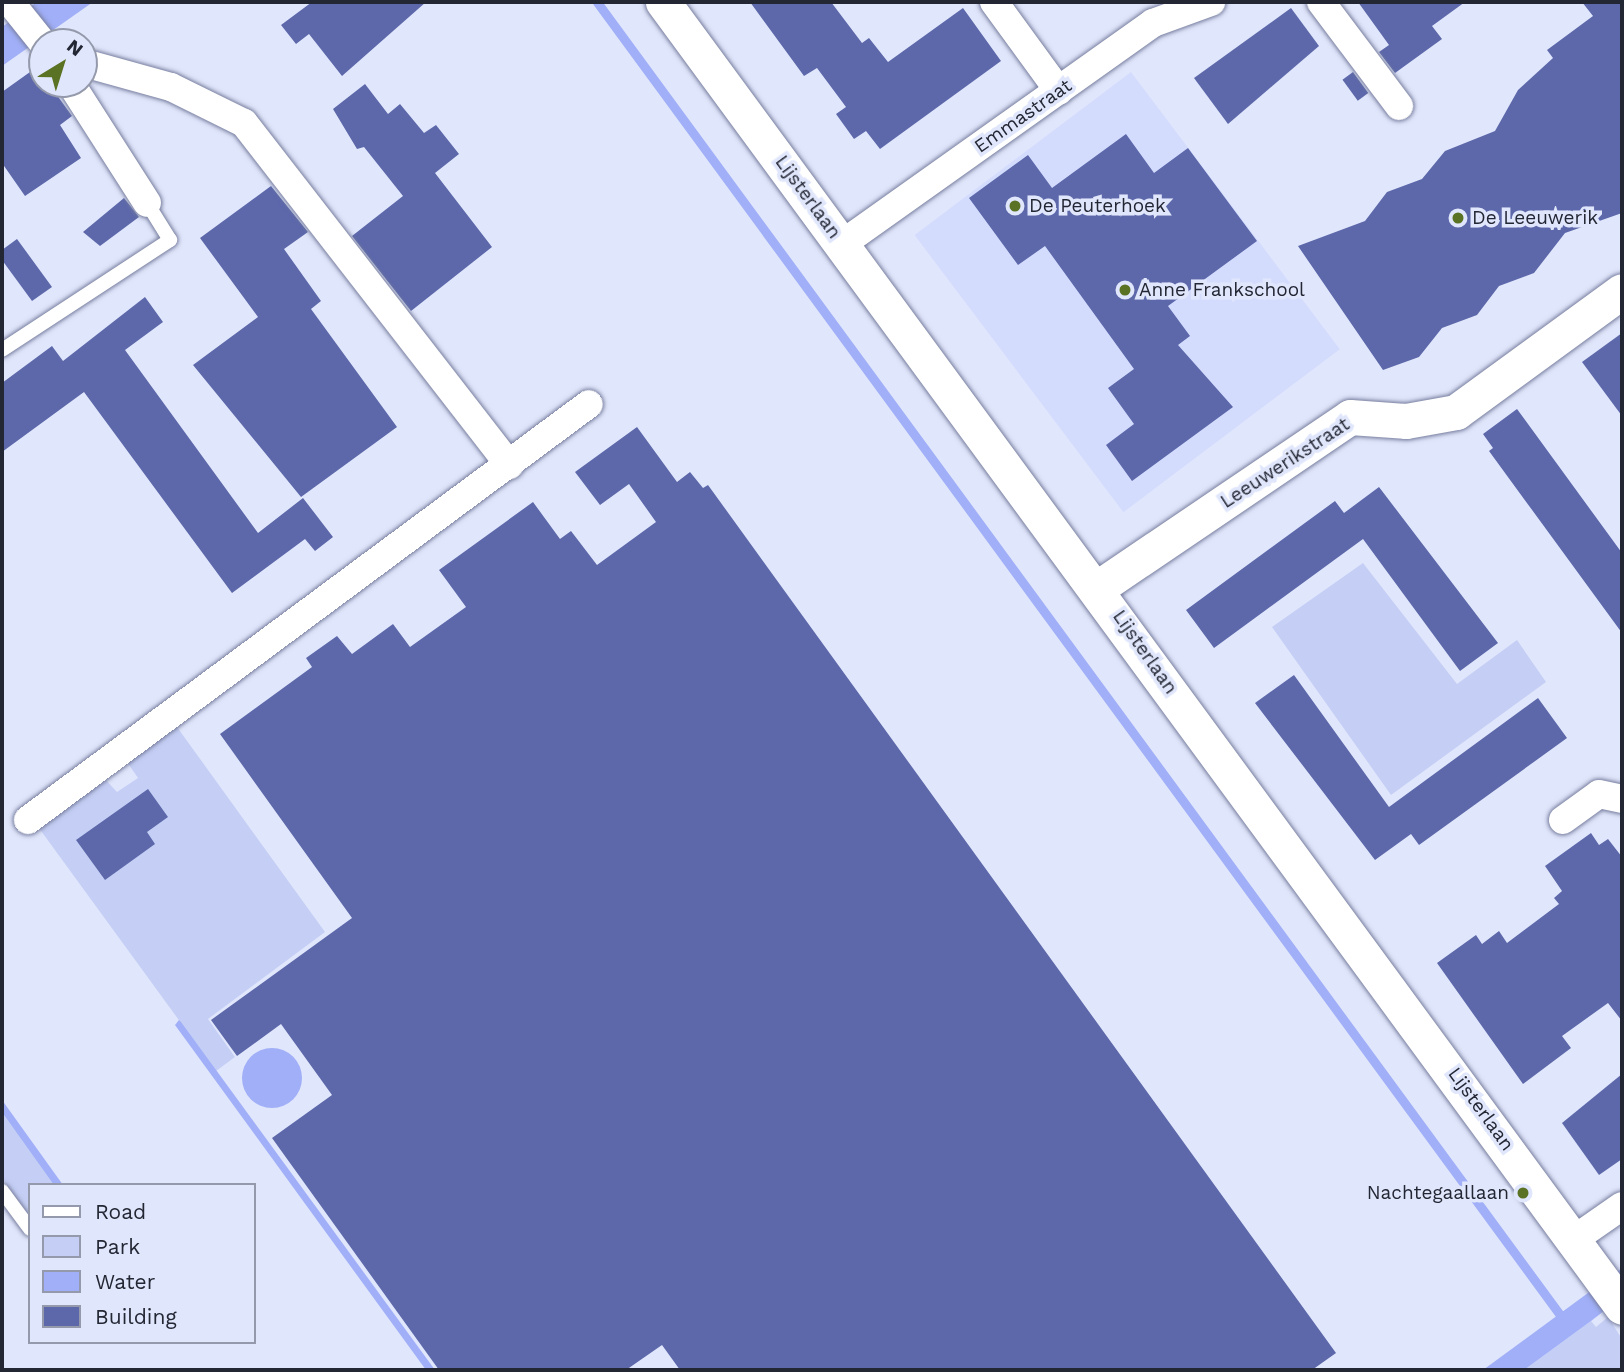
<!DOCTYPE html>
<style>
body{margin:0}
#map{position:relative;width:1624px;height:1372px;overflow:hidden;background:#e0e6fb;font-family:"Work Sans",sans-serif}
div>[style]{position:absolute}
.built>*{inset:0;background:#d4dcfe;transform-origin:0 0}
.green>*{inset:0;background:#c5cff5}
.water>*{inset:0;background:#a0aff7}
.round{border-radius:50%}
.stream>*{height:9px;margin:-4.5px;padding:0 4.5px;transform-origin:4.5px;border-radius:4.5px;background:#a0aff7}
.building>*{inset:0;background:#5c68aa;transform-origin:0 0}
.roads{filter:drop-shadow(0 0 2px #777e9e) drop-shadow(0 0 2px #777e9e)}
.service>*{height:14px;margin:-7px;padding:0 7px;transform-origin:7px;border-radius:7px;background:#fff}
.minor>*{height:28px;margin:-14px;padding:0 14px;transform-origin:14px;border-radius:14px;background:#fff}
.tertiary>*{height:35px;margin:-17.5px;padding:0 17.5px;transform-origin:17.5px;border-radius:17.5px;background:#fff}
.dots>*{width:19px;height:19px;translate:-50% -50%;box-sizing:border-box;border:4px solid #e0e6fb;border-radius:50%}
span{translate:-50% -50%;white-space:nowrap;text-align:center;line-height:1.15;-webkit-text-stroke:7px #e0e6fb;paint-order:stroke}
.street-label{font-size:19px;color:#232633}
.poi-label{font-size:19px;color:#232633}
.left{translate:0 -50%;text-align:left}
.right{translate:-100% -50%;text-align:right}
.frame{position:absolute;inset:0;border:4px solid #232633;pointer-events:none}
.legend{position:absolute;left:28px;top:1183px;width:228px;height:161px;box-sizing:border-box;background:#e0e6fb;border:2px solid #9499ab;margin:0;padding:9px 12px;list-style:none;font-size:21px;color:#232633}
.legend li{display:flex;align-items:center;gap:14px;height:35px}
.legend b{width:35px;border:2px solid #9499ab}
.north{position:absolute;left:28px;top:28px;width:70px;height:70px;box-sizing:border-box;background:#e0e6fb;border:2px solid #9499ab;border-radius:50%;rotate:38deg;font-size:19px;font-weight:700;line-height:28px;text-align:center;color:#232633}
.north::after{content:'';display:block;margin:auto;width:24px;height:32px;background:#5a7223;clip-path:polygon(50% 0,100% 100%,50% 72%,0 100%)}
</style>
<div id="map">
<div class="built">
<div style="left:1131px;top:72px;width:347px;height:271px;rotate:53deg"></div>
</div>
<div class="green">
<div style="clip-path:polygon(1363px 563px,1457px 684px,1517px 640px,1546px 682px,1391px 795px,1272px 627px)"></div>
<div style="clip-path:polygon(177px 727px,325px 932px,208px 1019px,235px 1057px,216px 1071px,36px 824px,102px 776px,117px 792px,138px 778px,125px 759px)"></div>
<div style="clip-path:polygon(2px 1107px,58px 1185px,30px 1185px,30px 1217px,2px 1178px)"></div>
<div style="clip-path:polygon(1608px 1317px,1622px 1339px,1622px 1370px,1524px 1370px,1591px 1321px,1596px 1327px)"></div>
</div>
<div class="water">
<div style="clip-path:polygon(37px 2px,93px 2px,2px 66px,2px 27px)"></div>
<div style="clip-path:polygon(179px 1020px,181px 1022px,435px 1370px,426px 1370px,175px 1025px)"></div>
<div class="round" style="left:242px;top:1048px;width:60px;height:60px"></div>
<div style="clip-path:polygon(2px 1100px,63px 1185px,54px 1185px,2px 1112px)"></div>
<div style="clip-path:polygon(1622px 1268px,1622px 1297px,1591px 1321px,1524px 1370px,1483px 1370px)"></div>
</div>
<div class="stream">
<div style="left:597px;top:2px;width:1628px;rotate:53.74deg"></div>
</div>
<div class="building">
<div style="clip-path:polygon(312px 2px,426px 2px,342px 76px,309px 34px,296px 44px,281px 25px)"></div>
<div style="clip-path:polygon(750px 2px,831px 2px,862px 43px,869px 38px,888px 62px,963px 8px,1001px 61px,880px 149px,866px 131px,854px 139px,836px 114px,846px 107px,817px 68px,804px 76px)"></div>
<div style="clip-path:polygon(1358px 2px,1465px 2px,1432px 26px,1442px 39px,1395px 73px,1379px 52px,1389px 45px)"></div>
<div style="clip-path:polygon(1582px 2px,1622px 2px,1622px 213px,1565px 233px,1534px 273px,1499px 286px,1477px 315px,1442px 328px,1419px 357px,1383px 370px,1298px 246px,1365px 221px,1387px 192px,1422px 179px,1445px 151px,1495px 131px,1518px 90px,1553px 58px,1547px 50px,1593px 16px)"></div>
<div style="clip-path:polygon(1291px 8px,1319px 46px,1228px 124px,1194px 78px)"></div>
<div style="clip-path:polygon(37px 67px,42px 84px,49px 84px,72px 116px,60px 125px,81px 158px,25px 196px,2px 163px,2px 92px)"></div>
<div style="left:1353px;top:72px;width:26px;height:13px;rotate:54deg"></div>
<div style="clip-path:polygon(365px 84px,388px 114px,400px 104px,424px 133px,436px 125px,459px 154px,435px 173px,492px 247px,411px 311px,352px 236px,403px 196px,364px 147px,357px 149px,333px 109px)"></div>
<div style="clip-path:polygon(1126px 134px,1154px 173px,1188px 148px,1257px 241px,1168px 306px,1190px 336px,1178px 345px,1233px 407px,1132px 481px,1106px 445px,1134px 424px,1108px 388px,1134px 369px,1045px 246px,1018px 265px,969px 198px,1028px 155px,1052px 188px)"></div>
<div style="clip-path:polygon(271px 186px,308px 232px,284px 249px,321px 301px,311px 309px,397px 427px,301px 497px,193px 365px,258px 317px,200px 238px)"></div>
<div style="clip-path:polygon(124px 198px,139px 217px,100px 246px,83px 232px)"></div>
<div style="clip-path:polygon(17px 239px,52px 287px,32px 301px,2px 260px,2px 250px)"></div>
<div style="clip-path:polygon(145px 297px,163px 322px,125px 350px,258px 533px,303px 498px,333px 537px,315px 551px,305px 539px,232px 593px,84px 392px,2px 452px,2px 383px,52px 346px,63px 361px)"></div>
<div style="clip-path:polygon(1622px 333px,1622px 416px,1582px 362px)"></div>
<div style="clip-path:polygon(1517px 409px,1622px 553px,1622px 633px,1489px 451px,1493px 448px,1483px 434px)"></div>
<div style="clip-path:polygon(637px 427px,677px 482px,690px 472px,703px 488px,708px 485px,1336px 1353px,1312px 1370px,680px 1370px,662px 1345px,626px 1370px,439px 1370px,272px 1138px,332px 1095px,281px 1024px,237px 1056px,211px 1020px,352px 918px,220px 734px,312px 667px,306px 658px,337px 636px,352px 654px,393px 624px,410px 647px,466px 607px,439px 570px,533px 502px,560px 539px,571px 531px,597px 565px,656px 522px,629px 484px,600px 505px,575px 472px)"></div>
<div style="clip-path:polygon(1379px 487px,1498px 643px,1460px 671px,1363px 539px,1214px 648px,1186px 610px,1335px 501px,1344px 513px)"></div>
<div style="clip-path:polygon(1294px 675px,1389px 807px,1538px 698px,1567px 738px,1419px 845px,1411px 834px,1375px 860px,1255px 703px)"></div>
<div style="clip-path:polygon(148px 789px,168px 817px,147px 832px,155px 844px,105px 880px,76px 840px)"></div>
<div style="clip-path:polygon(1591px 833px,1599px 845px,1608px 839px,1622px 857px,1622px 1021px,1608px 1003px,1562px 1036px,1571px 1048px,1523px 1084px,1437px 963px,1476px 935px,1482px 944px,1499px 931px,1507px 943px,1559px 904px,1554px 898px,1562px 891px,1545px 866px)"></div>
<div style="clip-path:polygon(1622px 1074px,1622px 1159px,1599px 1175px,1562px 1123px)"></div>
</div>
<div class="roads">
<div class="service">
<div style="left:2px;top:350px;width:201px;rotate:-33.2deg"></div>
<div style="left:170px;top:240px;width:44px;rotate:-121.9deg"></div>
<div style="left:2px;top:1191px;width:47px;rotate:53.6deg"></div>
</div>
<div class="minor">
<div style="left:10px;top:2px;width:51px;rotate:51.3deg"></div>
<div style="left:994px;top:2px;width:110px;rotate:53.9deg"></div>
<div style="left:1321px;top:2px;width:130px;rotate:53.1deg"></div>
<div style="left:84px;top:63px;width:90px;rotate:15.4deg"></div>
<div style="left:171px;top:87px;width:81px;rotate:26.3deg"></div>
<div style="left:244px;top:123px;width:433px;rotate:52.2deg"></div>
<div style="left:71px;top:84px;width:141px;rotate:57.4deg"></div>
<div style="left:842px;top:244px;width:382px;rotate:-35.4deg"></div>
<div style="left:1153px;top:23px;width:62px;rotate:-19.9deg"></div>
<div style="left:28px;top:820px;width:698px;rotate:-36.56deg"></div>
<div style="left:1563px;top:820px;width:44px;rotate:-35.8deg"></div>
<div style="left:1599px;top:794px;width:24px;rotate:12deg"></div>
<div style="left:1576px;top:1238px;width:56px;rotate:-34.8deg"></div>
</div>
<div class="tertiary">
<div style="left:663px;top:2px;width:1619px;rotate:53.69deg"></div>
<div style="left:1099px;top:587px;width:303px;rotate:-34.1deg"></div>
<div style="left:1350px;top:417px;width:56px;rotate:4.1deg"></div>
<div style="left:1406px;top:421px;width:51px;rotate:-10.2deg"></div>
<div style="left:1456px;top:412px;width:205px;rotate:-36.1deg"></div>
</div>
</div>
<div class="dots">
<div style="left:1015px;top:206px;background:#5a7223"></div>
<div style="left:1458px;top:218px;background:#5a7223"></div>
<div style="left:1125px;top:290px;background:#5a7223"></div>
<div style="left:1523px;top:1193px;background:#5a7223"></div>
</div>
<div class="street-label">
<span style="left:1023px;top:116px;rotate:-35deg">Emmastraat</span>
<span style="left:808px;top:197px;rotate:54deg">Lijsterlaan</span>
<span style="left:1285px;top:463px;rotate:-33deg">Leeuwerikstraat</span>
<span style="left:1145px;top:652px;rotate:55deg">Lijsterlaan</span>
<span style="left:1481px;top:1109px;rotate:54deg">Lijsterlaan</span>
</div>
<div class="poi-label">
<span class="left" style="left:1029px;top:206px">De Peuterhoek</span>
<span class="left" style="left:1472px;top:218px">De Leeuwerik</span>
<span class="left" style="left:1139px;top:290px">Anne Frankschool</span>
<span class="right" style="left:1509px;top:1193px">Nachtegaallaan</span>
</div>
<div class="frame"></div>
<ul class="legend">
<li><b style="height:9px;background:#fff"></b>Road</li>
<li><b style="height:19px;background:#c5cff5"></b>Park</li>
<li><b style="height:19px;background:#a0aff7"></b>Water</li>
<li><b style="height:19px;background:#5c68aa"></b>Building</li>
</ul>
<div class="north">N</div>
</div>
